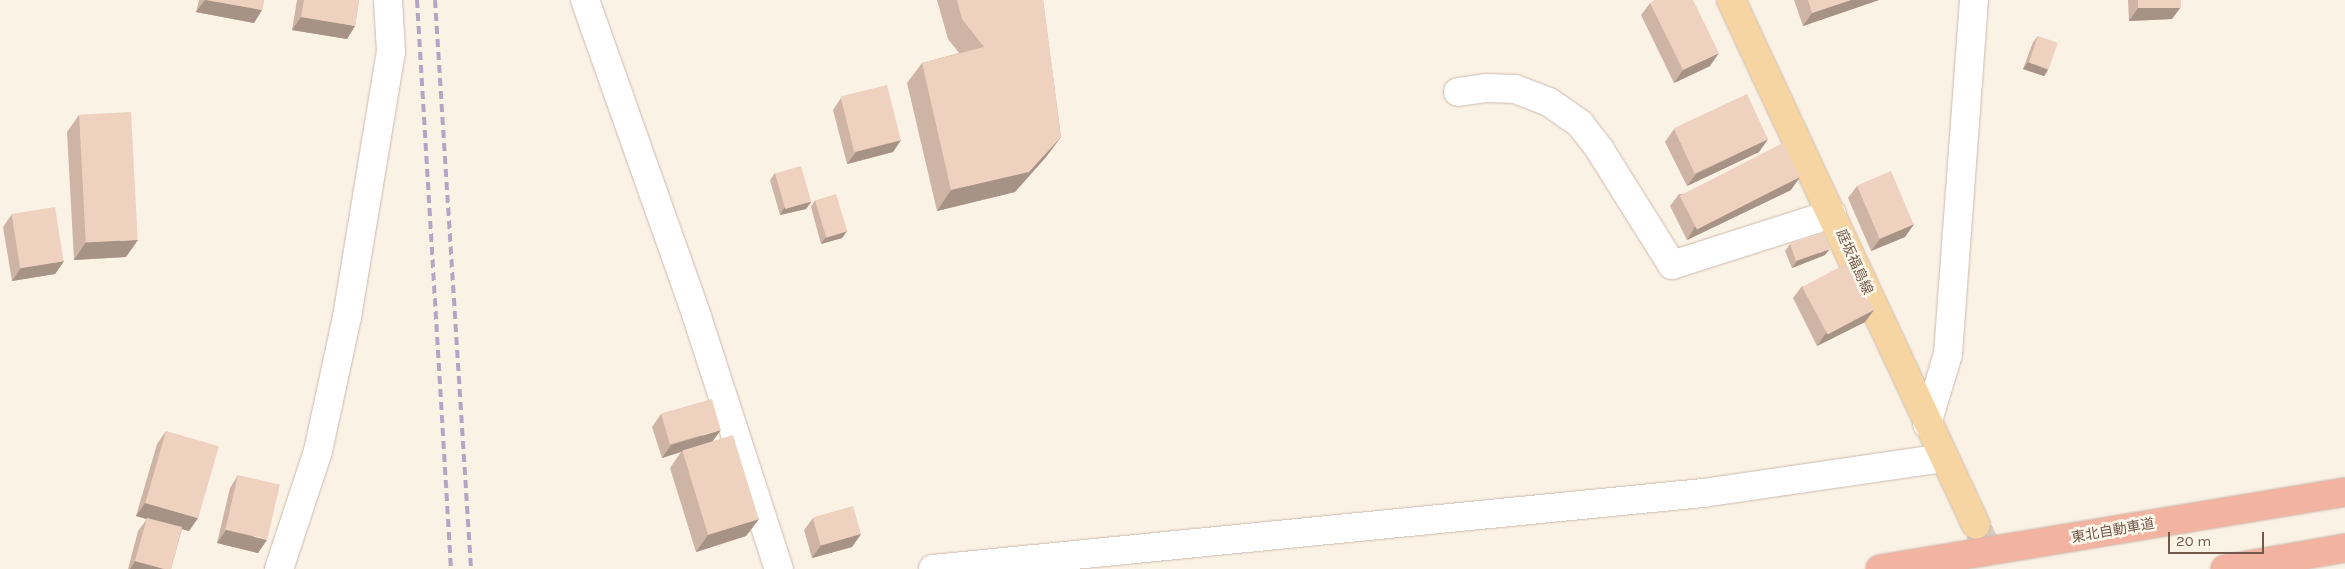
<!DOCTYPE html>
<meta charset="utf-8">
<style>
body{margin:0}
#map{position:relative;width:2345px;height:569px;overflow:hidden;background:#fbf2e6;font-family:Karla,"Noto Sans JP",sans-serif}
div>[style]{position:absolute}
.major-tunnel>*{height:28px;margin-top:-14px;transform-origin:0;background:repeating-linear-gradient(90deg,#d9ccc0 0 28px,transparent 0 42px)}
.roads{filter:drop-shadow(0 0 1px #ccbaad) drop-shadow(0 0 1px #ccbaad)}
.minor>*{height:28px;margin:-14px;padding:0 14px;transform-origin:14px;border-radius:14px;background:#fff}
.major>*{height:28px;margin:-14px;padding:0 14px;transform-origin:14px;border-radius:14px;background:#f6d5a2}
.highway>*{height:28px;margin:-14px;padding:0 14px;transform-origin:14px;border-radius:14px;background:#f2b3a0}
.rail>*{height:4px;margin-top:-2px;transform-origin:0;background:repeating-linear-gradient(90deg,#b5a5c4 0 8px,transparent 0 13px)}
.wall>*{inset:0;background:#ceb4a4}
.shaded-wall>*{inset:0;background:#a79286}
.building>*{inset:0;background:#efd1bf;transform-origin:0 0}
span{translate:-50% -50%;white-space:nowrap;text-align:center;line-height:1.15;-webkit-text-stroke:5px #fef7ec;paint-order:stroke}
.street-label{font-size:14px;color:#73594c}
.scale{position:absolute;left:2168px;top:532px;width:96px;height:22px;box-sizing:border-box;border:2px solid #73594c;border-top:0;padding-left:6px;font-size:15px;line-height:18px;white-space:nowrap;color:#73594c;-webkit-text-stroke:4px #fef7ec;paint-order:stroke}
</style>
<div id="map">
<div class="major-tunnel">
<div style="left:1979px;top:531px;width:42px;rotate:63.4deg"></div>
</div>
<div class="roads">
<div class="minor">
<div style="left:585px;top:0;width:336px;rotate:70.5deg"></div>
<div style="left:697px;top:317px;width:265px;rotate:72deg"></div>
<div style="left:1458px;top:92px;width:28px;rotate:-8deg"></div>
<div style="left:1486px;top:88px;width:29px;rotate:2deg"></div>
<div style="left:1515px;top:89px;width:36px;rotate:21deg"></div>
<div style="left:1549px;top:102px;width:38px;rotate:35deg"></div>
<div style="left:1580px;top:124px;width:33px;rotate:52deg"></div>
<div style="left:1600px;top:150px;width:136px;rotate:57.9deg"></div>
<div style="left:1672px;top:265px;width:168px;rotate:-17.7deg"></div>
<div style="left:1927px;top:424px;width:73px;rotate:-73.3deg"></div>
<div style="left:1948px;top:354px;width:355px;rotate:-85.8deg"></div>
<div style="left:279px;top:569px;width:124px;rotate:-71.7deg"></div>
<div style="left:318px;top:451px;width:137px;rotate:-77.8deg"></div>
<div style="left:347px;top:317px;width:269px;rotate:-80.6deg"></div>
<div style="left:391px;top:52px;width:52px;rotate:-93.3deg"></div>
<div style="left:933px;top:569px;width:774px;rotate:-5.64deg"></div>
<div style="left:1703px;top:493px;width:244px;rotate:-8.3deg"></div>
</div>
<div class="major">
<div style="left:1731px;top:0;width:579px;rotate:64.98deg"></div>
</div>
<div class="highway">
<div style="left:1880px;top:569px;width:471px;rotate:-9.4deg"></div>
<div style="left:2225px;top:569px;width:122px;rotate:-9.9deg"></div>
</div>
</div>
<div class="rail">
<div style="left:417px;top:0;width:570px;rotate:86.58deg"></div>
<div style="left:435px;top:0;width:570px;rotate:86.38deg"></div>
</div>
<div class="wall">
<div style="clip-path:polygon(199px 0,264px 0,262px 10px,254px 23px,196px 12px)"></div>
<div style="clip-path:polygon(297px 0,359px 0,355px 26px,347px 39px,292px 30px)"></div>
<div style="clip-path:polygon(937px 0,1043px 0,1061px 137px,1046px 157px,1015px 192px,937px 211px,907px 83px,922px 63px,959px 53px,948px 39px)"></div>
<div style="clip-path:polygon(1794px 0,1879px 0,1803px 26px)"></div>
<div style="clip-path:polygon(2128px 0,2181px 0,2172px 19px,2129px 21px)"></div>
<div style="clip-path:polygon(1650px 3px,1710px 66px,1674px 83px,1641px 15px)"></div>
<div style="clip-path:polygon(2038px 36px,2048px 70px,2044px 76px,2023px 69px,2033px 42px)"></div>
<div style="clip-path:polygon(841px 98px,901px 140px,893px 152px,847px 164px,833px 110px)"></div>
<div style="clip-path:polygon(79px 115px,126px 257px,74px 260px,67px 132px)"></div>
<div style="clip-path:polygon(1674px 129px,1768px 139px,1759px 152px,1687px 186px,1665px 142px)"></div>
<div style="clip-path:polygon(775px 173px,811px 202px,806px 209px,780px 215px,770px 180px)"></div>
<div style="clip-path:polygon(1857px 186px,1914px 224px,1905px 237px,1871px 251px,1848px 198px)"></div>
<div style="clip-path:polygon(1791px 190px,1687px 240px,1670px 206px,1679px 194px)"></div>
<div style="clip-path:polygon(815px 200px,847px 231px,842px 238px,821px 244px,811px 207px)"></div>
<div style="clip-path:polygon(12px 214px,64px 261px,55px 274px,12px 281px,3px 227px)"></div>
<div style="clip-path:polygon(1790px 244px,1825px 255px,1792px 268px,1785px 251px)"></div>
<div style="clip-path:polygon(1802px 286px,1874px 310px,1865px 322px,1817px 346px,1793px 298px)"></div>
<div style="clip-path:polygon(661px 414px,713px 441px,759px 519px,746px 536px,696px 552px,670px 468px,681px 452px,662px 458px,652px 427px)"></div>
<div style="clip-path:polygon(166px 431px,198px 518px,189px 531px,182px 529px,171px 569px,128px 569px,138px 531px,147px 519px,136px 516px,157px 444px)"></div>
<div style="clip-path:polygon(238px 475px,258px 553px,217px 543px,230px 488px)"></div>
<div style="clip-path:polygon(813px 518px,861px 534px,852px 547px,812px 558px,804px 530px)"></div>
</div>
<div class="shaded-wall">
<div style="clip-path:polygon(205px 0,262px 10px,254px 23px,196px 12px)"></div>
<div style="clip-path:polygon(1851px 0,1879px 0,1803px 26px,1812px 13px)"></div>
<div style="clip-path:polygon(2181px 7px,2172px 19px,2129px 21px,2138px 8px)"></div>
<div style="clip-path:polygon(301px 17px,355px 26px,347px 39px,292px 30px)"></div>
<div style="clip-path:polygon(1719px 53px,1710px 66px,1674px 83px,1683px 70px)"></div>
<div style="clip-path:polygon(2028px 62px,2048px 70px,2044px 76px,2023px 69px)"></div>
<div style="clip-path:polygon(1061px 137px,1046px 157px,1015px 192px,937px 211px,951px 190px)"></div>
<div style="clip-path:polygon(1768px 139px,1759px 152px,1687px 186px,1696px 174px)"></div>
<div style="clip-path:polygon(901px 140px,893px 152px,847px 164px,856px 152px)"></div>
<div style="clip-path:polygon(1800px 177px,1791px 190px,1687px 240px,1695px 227px)"></div>
<div style="clip-path:polygon(811px 202px,806px 209px,780px 215px,784px 208px)"></div>
<div style="clip-path:polygon(1914px 224px,1905px 237px,1871px 251px,1880px 239px)"></div>
<div style="clip-path:polygon(847px 231px,842px 238px,821px 244px,826px 237px)"></div>
<div style="clip-path:polygon(138px 240px,126px 257px,74px 260px,86px 242px)"></div>
<div style="clip-path:polygon(1830px 249px,1825px 255px,1792px 268px,1797px 261px)"></div>
<div style="clip-path:polygon(64px 261px,55px 274px,12px 281px,21px 268px)"></div>
<div style="clip-path:polygon(1874px 310px,1865px 322px,1817px 346px,1826px 333px)"></div>
<div style="clip-path:polygon(721px 430px,712px 442px,662px 458px,671px 445px)"></div>
<div style="clip-path:polygon(145px 503px,198px 518px,189px 531px,136px 516px)"></div>
<div style="clip-path:polygon(759px 519px,746px 536px,696px 552px,708px 535px)"></div>
<div style="clip-path:polygon(226px 530px,267px 540px,258px 553px,217px 543px)"></div>
<div style="clip-path:polygon(861px 534px,852px 547px,812px 558px,821px 545px)"></div>
<div style="clip-path:polygon(135px 561px,164px 569px,130px 569px)"></div>
</div>
<div class="building">
<div style="clip-path:polygon(207px 0,264px 0,262px 10px)"></div>
<div style="clip-path:polygon(304px 0,359px 0,355px 26px,301px 17px)"></div>
<div style="clip-path:polygon(957px 0,1043px 0,1061px 137px,1029px 172px,951px 190px,922px 63px,984px 47px,962px 19px)"></div>
<div style="clip-path:polygon(1655px 0,1693px 0,1719px 53px,1683px 70px,1650px 3px)"></div>
<div style="clip-path:polygon(1808px 0,1851px 0,1812px 13px)"></div>
<div style="left:2138px;top:0;width:43px;height:8px"></div>
<div style="left:2038px;top:36px;width:21px;height:28px;rotate:19deg"></div>
<div style="left:887px;top:85px;width:57px;height:48px;rotate:76deg"></div>
<div style="left:1747px;top:94px;width:50px;height:81px;rotate:65deg"></div>
<div style="left:131px;top:112px;width:128px;height:52px;rotate:87deg"></div>
<div style="left:1783px;top:143px;width:38px;height:116px;rotate:63deg"></div>
<div style="left:801px;top:166px;width:37px;height:27px;rotate:74deg"></div>
<div style="left:1891px;top:171px;width:58px;height:37px;rotate:67deg"></div>
<div style="left:836px;top:194px;width:39px;height:22px;rotate:73deg"></div>
<div style="left:55px;top:207px;width:55px;height:44px;rotate:81deg"></div>
<div style="left:1824px;top:232px;width:18px;height:36px;rotate:71deg"></div>
<div style="left:1849px;top:262px;width:54px;height:53px;rotate:62deg"></div>
<div style="left:712px;top:399px;width:32px;height:53px;rotate:74deg"></div>
<div style="left:166px;top:431px;width:55px;height:75px;rotate:16deg"></div>
<div style="left:733px;top:435px;width:88px;height:53px;rotate:73deg"></div>
<div style="left:238px;top:475px;width:43px;height:56px;rotate:13deg"></div>
<div style="left:853px;top:506px;width:29px;height:42px;rotate:74deg"></div>
<div style="clip-path:polygon(147px 518px,182px 527px,171px 569px,164px 569px,135px 561px)"></div>
</div>
<div class="street-label">
<span style="left:1854px;top:262px;rotate:66deg">庭坂福島線</span>
<span style="left:2113px;top:531px;rotate:-10deg">東北自動車道</span>
</div>
<div class="scale">20 m</div>
</div>
